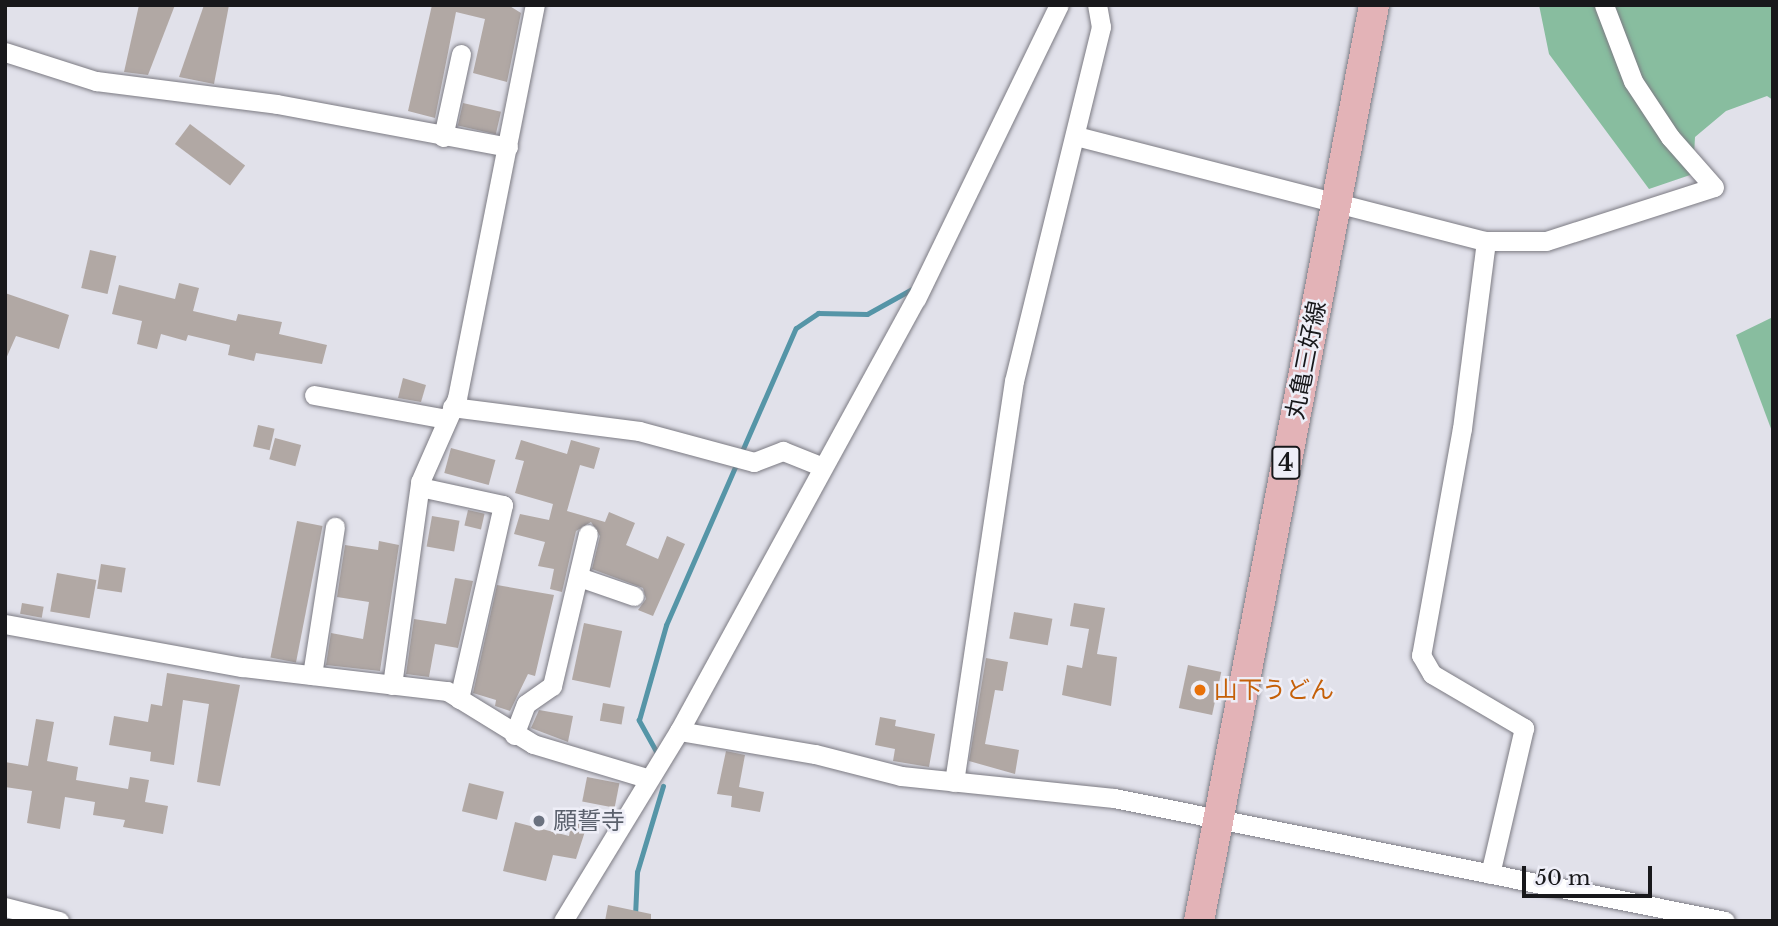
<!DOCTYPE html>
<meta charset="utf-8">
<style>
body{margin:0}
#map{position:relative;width:1778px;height:926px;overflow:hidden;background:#e1e1ea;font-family:"Libre Baskerville","Noto Sans JP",serif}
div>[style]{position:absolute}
.forest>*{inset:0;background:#88bd9f}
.stream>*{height:5px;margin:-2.5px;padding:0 2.5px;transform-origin:2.5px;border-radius:2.5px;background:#5595a7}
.building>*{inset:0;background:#b1a8a4;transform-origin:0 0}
.roads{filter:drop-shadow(0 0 2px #7c7b83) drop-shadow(0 0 2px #7c7b83)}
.minor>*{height:19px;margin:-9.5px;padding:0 9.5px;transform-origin:9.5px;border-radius:9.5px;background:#fff}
.primary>*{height:30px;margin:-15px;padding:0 15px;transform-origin:15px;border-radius:15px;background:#e3b3b7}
.dots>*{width:19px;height:19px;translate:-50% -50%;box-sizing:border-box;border:4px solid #eeeef7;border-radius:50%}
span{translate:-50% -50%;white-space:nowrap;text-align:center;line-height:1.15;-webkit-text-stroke:5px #eeeef7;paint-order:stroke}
.shield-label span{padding:2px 5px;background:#eeeef7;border:2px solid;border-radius:5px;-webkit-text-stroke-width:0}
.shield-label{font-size:23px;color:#18181b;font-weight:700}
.street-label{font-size:24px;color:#18181b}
.food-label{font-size:24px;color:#c56008}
.left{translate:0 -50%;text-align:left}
.worship-label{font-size:24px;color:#5b616d}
.frame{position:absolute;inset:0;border:7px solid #18181b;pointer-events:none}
.scale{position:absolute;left:1522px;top:866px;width:130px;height:32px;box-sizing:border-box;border:4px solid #18181b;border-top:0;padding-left:9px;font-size:21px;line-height:24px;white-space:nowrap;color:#18181b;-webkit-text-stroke:5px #eeeef7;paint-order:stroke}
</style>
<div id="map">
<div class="forest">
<div style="clip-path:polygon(1539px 5px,1773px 5px,1773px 100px,1767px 96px,1726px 111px,1695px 137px,1693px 174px,1649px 189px,1549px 54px)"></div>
<div style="clip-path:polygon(1773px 317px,1773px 434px,1736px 335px)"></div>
</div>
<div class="stream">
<div style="left:657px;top:753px;width:38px;rotate:-119deg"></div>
<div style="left:639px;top:720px;width:99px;rotate:-74.1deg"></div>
<div style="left:666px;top:625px;width:324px;rotate:-66.4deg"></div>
<div style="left:796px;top:328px;width:27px;rotate:-34deg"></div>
<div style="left:818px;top:313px;width:49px;rotate:1.2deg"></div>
<div style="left:867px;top:314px;width:51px;rotate:-29.1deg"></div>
<div style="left:635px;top:916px;width:44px;rotate:-87.4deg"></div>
<div style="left:637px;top:872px;width:90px;rotate:-73.2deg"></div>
</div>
<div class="building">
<div style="clip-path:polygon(139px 5px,175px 5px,148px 75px,124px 72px)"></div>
<div style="clip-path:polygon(204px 5px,229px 5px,214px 84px,179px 77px)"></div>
<div style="clip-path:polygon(432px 5px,508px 5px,521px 13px,507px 82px,473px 73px,485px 19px,456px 12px,435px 118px,408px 111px)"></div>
<div style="left:463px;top:103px;width:39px;height:23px;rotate:13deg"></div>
<div style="left:190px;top:124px;width:69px;height:25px;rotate:37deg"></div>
<div style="left:90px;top:250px;width:27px;height:39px;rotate:13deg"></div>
<div style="clip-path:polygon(179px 283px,199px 288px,193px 311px,236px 321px,238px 314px,282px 322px,279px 334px,327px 345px,322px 364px,256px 353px,254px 361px,228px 355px,230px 345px,188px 335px,186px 341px,161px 334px,157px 349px,137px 344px,142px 321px,112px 314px,119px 285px,175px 299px)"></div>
<div style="clip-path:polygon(5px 293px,69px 315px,59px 349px,16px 336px,5px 361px)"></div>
<div style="clip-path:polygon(403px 378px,426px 385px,421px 402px,398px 398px)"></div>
<div style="left:258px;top:425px;width:17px;height:22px;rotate:13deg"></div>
<div style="left:275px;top:438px;width:27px;height:22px;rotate:15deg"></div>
<div style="clip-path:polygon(521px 440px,567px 454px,571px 440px,600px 448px,594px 469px,580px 465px,567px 511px,605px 522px,609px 512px,635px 523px,626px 545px,658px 559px,667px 536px,685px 544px,653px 616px,638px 610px,646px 599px,643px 588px,592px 569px,600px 536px,591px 522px,576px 531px,562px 592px,550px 589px,554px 569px,538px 566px,545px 542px,514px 534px,520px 514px,549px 520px,553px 504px,515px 493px,524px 461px,515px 459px)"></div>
<div style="left:451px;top:448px;width:46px;height:26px;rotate:15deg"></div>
<div style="left:468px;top:510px;width:17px;height:16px;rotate:13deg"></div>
<div style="left:432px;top:516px;width:28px;height:31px;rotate:10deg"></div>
<div style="left:297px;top:521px;width:26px;height:139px;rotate:11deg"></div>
<div style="clip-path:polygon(379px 541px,399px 545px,380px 671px,326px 665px,331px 633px,363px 639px,369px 602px,337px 597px,345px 545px,378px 550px)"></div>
<div style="left:101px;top:564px;width:25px;height:25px;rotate:9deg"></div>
<div style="left:57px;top:573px;width:40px;height:39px;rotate:10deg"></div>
<div style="clip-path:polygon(455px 578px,473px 581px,458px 648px,435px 644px,429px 677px,406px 674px,414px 619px,446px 624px)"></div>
<div style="clip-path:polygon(497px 585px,554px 595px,535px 676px,528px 674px,510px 711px,495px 706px,496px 700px,473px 693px)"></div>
<div style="left:22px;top:603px;width:22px;height:11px;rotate:10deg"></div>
<div style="clip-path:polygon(1074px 603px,1105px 608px,1097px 654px,1117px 657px,1111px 706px,1062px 695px,1067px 665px,1082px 668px,1089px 629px,1070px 626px)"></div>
<div style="left:1014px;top:612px;width:39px;height:27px;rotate:10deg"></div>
<div style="left:584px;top:623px;width:39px;height:58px;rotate:12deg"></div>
<div style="clip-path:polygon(986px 658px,1008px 662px,1003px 691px,995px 690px,985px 744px,1019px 750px,1015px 774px,969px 761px)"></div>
<div style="left:1188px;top:665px;width:34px;height:44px;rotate:12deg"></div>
<div style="clip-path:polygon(167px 673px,240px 685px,220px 786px,197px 782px,209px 704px,183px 700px,174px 765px,150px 761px,151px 752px,109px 745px,114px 716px,148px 722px,151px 704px,162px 706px)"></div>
<div style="left:603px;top:703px;width:22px;height:18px;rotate:10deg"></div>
<div style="clip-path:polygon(539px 710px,573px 716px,568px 742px,531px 728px)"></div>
<div style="clip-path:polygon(880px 717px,896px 720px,895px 726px,935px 734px,929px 767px,893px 761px,895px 749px,875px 745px)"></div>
<div style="clip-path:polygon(36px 719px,54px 722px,47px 761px,78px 767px,76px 780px,128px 789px,130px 777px,149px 780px,145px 802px,168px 806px,163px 834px,123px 827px,125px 820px,93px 815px,95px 802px,65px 797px,60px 829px,27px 823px,32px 791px,5px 787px,5px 762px,28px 766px)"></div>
<div style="clip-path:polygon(726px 751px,745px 755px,739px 787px,764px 792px,760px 812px,731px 807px,732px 796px,717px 794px)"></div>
<div style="left:587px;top:777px;width:33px;height:25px;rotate:11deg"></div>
<div style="left:469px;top:783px;width:36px;height:29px;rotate:14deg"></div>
<div style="clip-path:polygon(574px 809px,591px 813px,576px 859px,553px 855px,546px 881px,503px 871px,515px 822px,569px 836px)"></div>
<div style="clip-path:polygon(608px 905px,651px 914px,651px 921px,605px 921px)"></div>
</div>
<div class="roads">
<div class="minor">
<div style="left:5px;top:52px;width:96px;rotate:17.7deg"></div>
<div style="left:96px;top:81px;width:182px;rotate:7.2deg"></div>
<div style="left:277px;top:104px;width:235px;rotate:10.5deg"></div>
<div style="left:1076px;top:136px;width:423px;rotate:14.4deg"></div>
<div style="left:1486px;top:241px;width:60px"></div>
<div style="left:1546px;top:241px;width:176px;rotate:-17.8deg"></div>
<div style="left:1714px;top:187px;width:67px;rotate:-131.3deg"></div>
<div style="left:1670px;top:137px;width:67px;rotate:-123.5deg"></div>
<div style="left:1633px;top:81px;width:81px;rotate:-110.9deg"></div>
<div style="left:443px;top:137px;width:85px;rotate:-77.8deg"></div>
<div style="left:1486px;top:241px;width:189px;rotate:97.3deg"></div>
<div style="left:1462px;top:428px;width:231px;rotate:100.2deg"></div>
<div style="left:1421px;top:655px;width:22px;rotate:60deg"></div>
<div style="left:1432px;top:674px;width:107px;rotate:30.4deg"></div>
<div style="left:1524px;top:728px;width:150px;rotate:103.1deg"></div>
<div style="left:314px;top:395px;width:134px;rotate:10.3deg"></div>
<div style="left:452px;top:407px;width:189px;rotate:7.3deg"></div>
<div style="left:639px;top:431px;width:119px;rotate:15.1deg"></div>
<div style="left:754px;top:462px;width:31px;rotate:-21deg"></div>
<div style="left:783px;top:451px;width:43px;rotate:21.8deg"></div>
<div style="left:420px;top:487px;width:85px;rotate:12.2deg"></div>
<div style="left:503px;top:505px;width:199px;rotate:102.8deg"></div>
<div style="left:579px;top:577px;width:58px;rotate:19.1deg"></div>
<div style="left:5px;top:624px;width:241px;rotate:10.3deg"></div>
<div style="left:242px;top:667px;width:206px;rotate:6.7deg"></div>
<div style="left:447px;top:691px;width:101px;rotate:31.6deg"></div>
<div style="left:533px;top:744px;width:118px;rotate:16.7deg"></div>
<div style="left:312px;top:675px;width:150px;rotate:-81.2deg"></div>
<div style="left:392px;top:685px;width:205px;rotate:-82.1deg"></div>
<div style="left:420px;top:482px;width:92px;rotate:-66.2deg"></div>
<div style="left:457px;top:398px;width:401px;rotate:-78.8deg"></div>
<div style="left:679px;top:731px;width:138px;rotate:9.6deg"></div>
<div style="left:815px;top:754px;width:89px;rotate:14.3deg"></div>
<div style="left:901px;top:776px;width:214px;rotate:5.9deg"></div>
<div style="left:1114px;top:798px;width:623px;rotate:11.38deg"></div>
<div style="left:514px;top:735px;width:33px;rotate:-69deg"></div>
<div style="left:526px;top:704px;width:32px;rotate:-35deg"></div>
<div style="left:552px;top:686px;width:156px;rotate:-76.7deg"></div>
<div style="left:954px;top:782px;width:405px;rotate:-81.5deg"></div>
<div style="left:1014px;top:381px;width:365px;rotate:-76.2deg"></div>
<div style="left:1101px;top:27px;width:22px;rotate:-100deg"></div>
<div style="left:5px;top:907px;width:56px;rotate:14.5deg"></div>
<div style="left:563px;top:921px;width:223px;rotate:-58.6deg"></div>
<div style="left:679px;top:731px;width:493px;rotate:-61.3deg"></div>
<div style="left:916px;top:299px;width:327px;rotate:-64.1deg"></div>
</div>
<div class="primary">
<div style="left:1199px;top:921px;width:933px;rotate:-79.18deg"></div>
</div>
</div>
<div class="dots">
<div style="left:1200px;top:690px;background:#e8710a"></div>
<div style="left:539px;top:821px;background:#6b7280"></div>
</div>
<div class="shield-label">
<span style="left:1286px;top:463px">4</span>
</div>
<div class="street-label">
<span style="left:1306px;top:360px;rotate:-79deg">丸亀三好線</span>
</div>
<div class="food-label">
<span class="left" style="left:1214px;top:690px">山下うどん</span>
</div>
<div class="worship-label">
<span class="left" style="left:553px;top:821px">願誓寺</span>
</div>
<div class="frame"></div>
<div class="scale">50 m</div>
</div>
